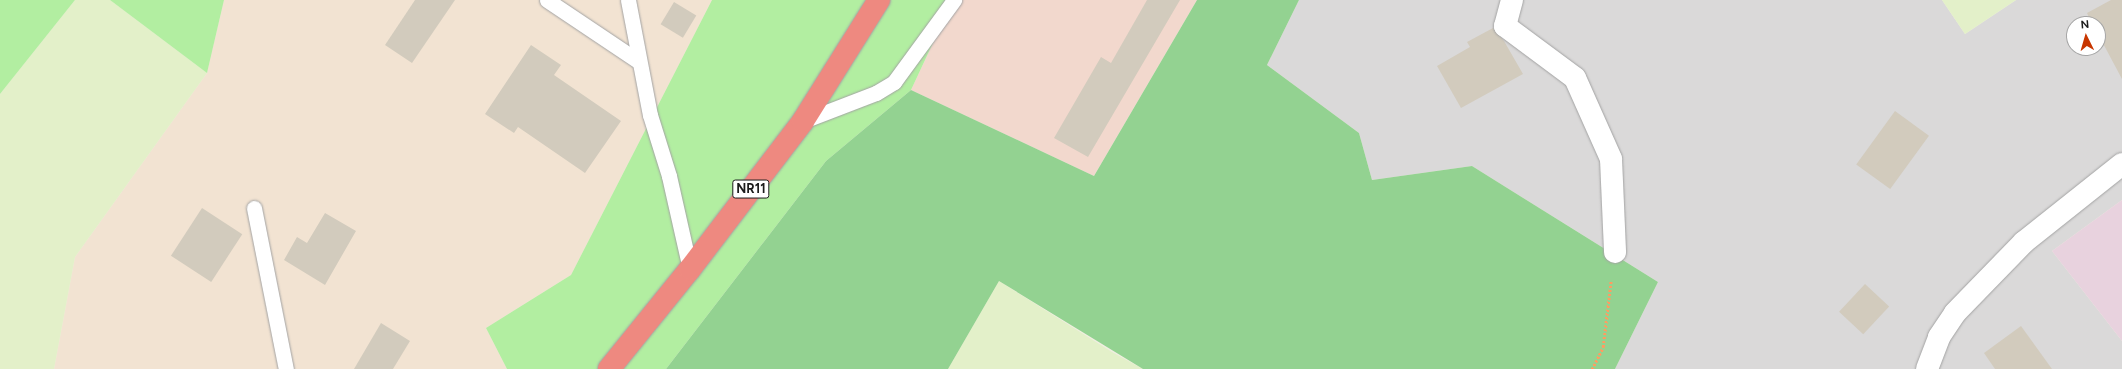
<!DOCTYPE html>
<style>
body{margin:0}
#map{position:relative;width:2122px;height:369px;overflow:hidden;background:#efeee0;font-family:Figtree,sans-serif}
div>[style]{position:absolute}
.residential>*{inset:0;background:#dad9d9}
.commercial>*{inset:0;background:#f2d8cd}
.industrial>*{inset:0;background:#e8d2de}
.military>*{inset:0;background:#f2e3d2}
.farmland>*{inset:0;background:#e3f0c9}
.grass>*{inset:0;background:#b2eea1}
.forest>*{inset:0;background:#93d291}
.building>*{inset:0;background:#d2cbbd;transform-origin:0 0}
.path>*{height:2.5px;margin-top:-1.25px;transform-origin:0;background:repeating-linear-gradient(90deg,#ff9c61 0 2px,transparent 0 4px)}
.roads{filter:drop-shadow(0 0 1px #a3a3a3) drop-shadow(0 0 1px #a3a3a3)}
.lane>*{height:15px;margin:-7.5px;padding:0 7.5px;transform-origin:7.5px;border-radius:7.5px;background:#fff}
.street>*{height:22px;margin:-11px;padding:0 11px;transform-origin:11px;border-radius:11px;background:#fff}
.highway>*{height:22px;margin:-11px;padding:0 11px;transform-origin:11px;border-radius:11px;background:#ee8980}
span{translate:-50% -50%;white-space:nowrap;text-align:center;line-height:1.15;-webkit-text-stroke:3px #fff;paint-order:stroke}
.shield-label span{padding:1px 3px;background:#fff;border:1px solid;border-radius:3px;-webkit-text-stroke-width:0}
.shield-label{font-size:13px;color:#1c1c1c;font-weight:700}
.north{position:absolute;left:2066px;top:16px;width:40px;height:40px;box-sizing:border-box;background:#fff;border:1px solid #a4a4a4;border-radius:50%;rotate:355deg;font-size:11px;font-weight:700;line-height:16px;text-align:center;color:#1c1c1c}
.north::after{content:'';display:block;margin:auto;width:14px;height:18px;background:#c83600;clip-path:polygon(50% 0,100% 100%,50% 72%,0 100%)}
</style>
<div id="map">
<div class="residential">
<div style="clip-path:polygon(evenodd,1299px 0,1942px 0,1965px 34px,2016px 0,2122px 0,2122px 200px,2052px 251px,2122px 341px,2122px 369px,1615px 369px,1658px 282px,1472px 166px,1372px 180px,1359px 133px,1267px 65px,1299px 0,2074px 24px,2098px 24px,2098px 48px,2074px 48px,2074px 24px)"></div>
</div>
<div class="commercial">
<div style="clip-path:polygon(953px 0,1197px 0,1094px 176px,911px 90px)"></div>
</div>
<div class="industrial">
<div style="clip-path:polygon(2122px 200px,2122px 341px,2052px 251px)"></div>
</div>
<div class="military">
<div style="clip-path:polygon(224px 0,712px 0,571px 275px,486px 328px,507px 369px,54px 369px,75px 257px,207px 73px)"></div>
</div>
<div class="farmland">
<div style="clip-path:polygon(75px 0,110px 0,207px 73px,75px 257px,54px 369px,0 369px,0 94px)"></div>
<div style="clip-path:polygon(1942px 0,2016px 0,1965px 34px)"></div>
<div style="clip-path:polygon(999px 281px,1112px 352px,1143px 369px,948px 369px)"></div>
</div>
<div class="grass">
<div style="clip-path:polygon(0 0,75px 0,0 94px)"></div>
<div style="clip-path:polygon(110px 0,224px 0,207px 73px)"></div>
<div style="clip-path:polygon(712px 0,953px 0,911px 90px,826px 161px,666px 369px,507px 369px,486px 328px,571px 275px)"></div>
</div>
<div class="forest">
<div style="clip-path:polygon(1197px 0,1299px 0,1267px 65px,1359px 133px,1372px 180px,1472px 166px,1658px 282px,1615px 369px,1143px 369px,999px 281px,948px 369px,666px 369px,826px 161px,911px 90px,1094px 176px)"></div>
</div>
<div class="building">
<div style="clip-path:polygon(415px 0,455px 0,412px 63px,385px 45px)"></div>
<div style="clip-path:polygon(1147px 0,1180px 0,1088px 157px,1054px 138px,1101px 57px,1111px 63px)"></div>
<div style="clip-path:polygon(2111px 0,2122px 0,2122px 79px,2098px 34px,2098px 24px,2092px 24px,2087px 13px)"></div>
<div style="left:674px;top:2px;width:26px;height:26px;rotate:31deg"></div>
<div style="clip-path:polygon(1493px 28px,1504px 41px,1523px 74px,1461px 108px,1437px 66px,1470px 47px,1467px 42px)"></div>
<div style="clip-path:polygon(531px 45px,561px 65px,554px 75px,621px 121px,585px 173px,518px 127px,514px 133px,485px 114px)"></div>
<div style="left:1895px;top:111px;width:42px;height:66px;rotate:36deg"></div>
<div style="left:202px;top:208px;width:48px;height:57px;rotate:33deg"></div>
<div style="clip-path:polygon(325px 213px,356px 231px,325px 285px,284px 260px,297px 237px,307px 243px)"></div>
<div style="left:1865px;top:284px;width:33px;height:38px;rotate:43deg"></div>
<div style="clip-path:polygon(381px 323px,410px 341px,393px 369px,354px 369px)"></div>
<div style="clip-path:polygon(2021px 326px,2052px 369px,1995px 369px,1984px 353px)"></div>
</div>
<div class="path">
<div style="left:1592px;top:369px;width:25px;rotate:-63deg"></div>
<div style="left:1603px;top:347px;width:67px;rotate:-83.2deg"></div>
</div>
<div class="roads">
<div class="lane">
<div style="left:547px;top:0;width:110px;rotate:33.8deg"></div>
<div style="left:628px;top:0;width:117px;rotate:79.2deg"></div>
<div style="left:650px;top:115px;width:64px;rotate:72.7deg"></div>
<div style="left:669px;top:176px;width:95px;rotate:77.3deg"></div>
<div style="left:803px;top:121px;width:78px;rotate:-21deg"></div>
<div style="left:876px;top:93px;width:21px;rotate:-31deg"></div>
<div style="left:894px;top:82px;width:102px;rotate:-53.8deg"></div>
<div style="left:254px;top:208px;width:164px;rotate:78.8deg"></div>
</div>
<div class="street">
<div style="left:1512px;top:0;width:27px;rotate:105deg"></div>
<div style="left:1505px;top:26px;width:87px;rotate:36.6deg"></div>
<div style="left:1575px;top:78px;width:89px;rotate:66deg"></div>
<div style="left:1611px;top:159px;width:93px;rotate:87.5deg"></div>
<div style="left:1927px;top:369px;width:34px;rotate:-69deg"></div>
<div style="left:1939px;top:337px;width:29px;rotate:-56deg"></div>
<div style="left:1955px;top:313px;width:99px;rotate:-45.8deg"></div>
<div style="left:2024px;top:242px;width:125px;rotate:-38.5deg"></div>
</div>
<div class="highway">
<div style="left:609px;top:369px;width:129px;rotate:-51deg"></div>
<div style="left:690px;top:269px;width:186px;rotate:-52.6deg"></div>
<div style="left:803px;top:121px;width:143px;rotate:-57.9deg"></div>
</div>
</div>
<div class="shield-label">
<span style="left:751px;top:189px">NR11</span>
</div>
<div class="north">N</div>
</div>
